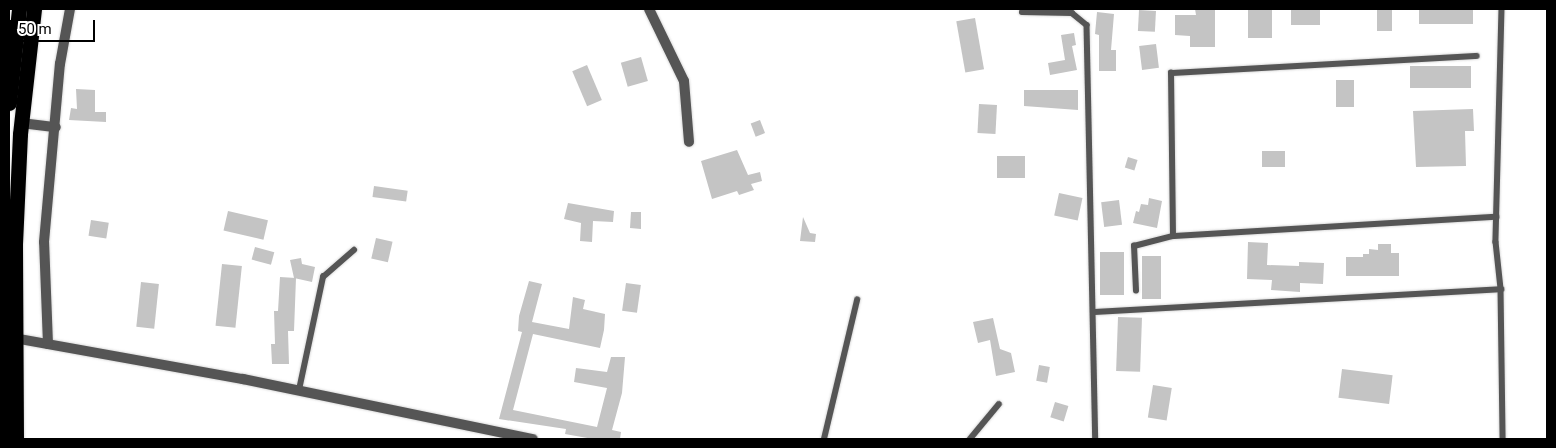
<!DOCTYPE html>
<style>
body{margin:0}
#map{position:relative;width:1556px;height:448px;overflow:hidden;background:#fff;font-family:Roboto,sans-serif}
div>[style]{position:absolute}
.building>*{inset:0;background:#c4c4c4;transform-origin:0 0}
.roads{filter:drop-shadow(0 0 1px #dbdbdb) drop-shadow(0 0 1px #dbdbdb)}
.lane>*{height:5.5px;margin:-2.75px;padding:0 2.75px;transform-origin:2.75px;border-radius:2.75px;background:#555}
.street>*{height:10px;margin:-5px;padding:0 5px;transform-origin:5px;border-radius:5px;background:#555}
.highway>*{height:15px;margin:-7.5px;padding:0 7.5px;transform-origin:7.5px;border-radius:7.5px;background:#000}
span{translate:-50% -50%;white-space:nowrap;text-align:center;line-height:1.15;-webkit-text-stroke:4px #fff;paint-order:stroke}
.frame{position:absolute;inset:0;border:10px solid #000;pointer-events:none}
.scale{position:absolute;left:10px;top:20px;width:85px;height:22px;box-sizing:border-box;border:2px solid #000;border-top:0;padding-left:6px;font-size:15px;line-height:18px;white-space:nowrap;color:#000;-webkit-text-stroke:4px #fff;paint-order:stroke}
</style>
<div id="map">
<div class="building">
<div style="clip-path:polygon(1195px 9px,1215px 9px,1215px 47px,1190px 47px,1190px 36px,1175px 35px,1175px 15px,1196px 15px)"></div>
<div style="left:1248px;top:9px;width:24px;height:29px"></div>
<div style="left:1291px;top:9px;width:29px;height:16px"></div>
<div style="left:1377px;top:9px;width:15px;height:22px"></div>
<div style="left:1419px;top:9px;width:54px;height:15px"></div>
<div style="left:1139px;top:10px;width:17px;height:21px;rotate:3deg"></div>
<div style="clip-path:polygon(1097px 12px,1114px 14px,1111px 50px,1116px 50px,1116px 71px,1099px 71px,1099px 35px,1095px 34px)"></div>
<div style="left:975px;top:18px;width:52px;height:19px;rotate:80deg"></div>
<div style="clip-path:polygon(1074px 33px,1076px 45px,1072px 46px,1077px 70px,1050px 75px,1048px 63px,1065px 60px,1061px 35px)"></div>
<div style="left:1156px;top:44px;width:24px;height:17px;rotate:83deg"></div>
<div style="left:641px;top:57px;width:25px;height:21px;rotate:74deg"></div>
<div style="left:587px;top:65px;width:38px;height:16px;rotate:67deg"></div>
<div style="left:1471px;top:66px;width:22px;height:61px;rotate:90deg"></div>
<div style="left:1336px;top:80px;width:18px;height:27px"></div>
<div style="clip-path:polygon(76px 89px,95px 90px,95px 112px,106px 112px,106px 122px,69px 120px,71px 108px,77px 109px)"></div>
<div style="clip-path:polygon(1024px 90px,1078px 90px,1078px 110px,1024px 106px)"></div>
<div style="left:979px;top:104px;width:18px;height:29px;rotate:3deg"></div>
<div style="clip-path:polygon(1473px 109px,1474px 131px,1465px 131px,1466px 166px,1416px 167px,1413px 111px)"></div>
<div style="left:760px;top:120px;width:14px;height:10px;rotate:69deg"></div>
<div style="clip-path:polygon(737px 150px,748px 175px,760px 172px,762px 181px,751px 184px,754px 190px,739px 195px,737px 191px,712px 199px,701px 161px)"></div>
<div style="left:1262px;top:151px;width:23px;height:16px"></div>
<div style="left:997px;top:156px;width:28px;height:22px"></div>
<div style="left:1128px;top:157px;width:10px;height:11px;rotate:17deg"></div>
<div style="left:374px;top:186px;width:34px;height:11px;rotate:8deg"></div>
<div style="left:1059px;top:193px;width:24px;height:23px;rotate:12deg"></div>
<div style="clip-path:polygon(1149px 198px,1162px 201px,1157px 228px,1133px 223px,1136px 211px,1139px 212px,1141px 204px,1148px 205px)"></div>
<div style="left:1119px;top:200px;width:25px;height:18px;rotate:83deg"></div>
<div style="clip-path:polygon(568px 203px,614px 211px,613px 222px,593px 221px,592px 242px,580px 241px,581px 223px,564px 219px)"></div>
<div style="left:228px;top:211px;width:41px;height:20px;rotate:13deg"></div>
<div style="clip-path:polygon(631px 212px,641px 212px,641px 229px,630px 228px)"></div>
<div style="clip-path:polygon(803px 217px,810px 233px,816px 234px,815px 242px,800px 241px)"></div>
<div style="left:91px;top:220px;width:18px;height:16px;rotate:9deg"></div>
<div style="left:376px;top:238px;width:17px;height:21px;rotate:13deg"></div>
<div style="clip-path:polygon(1248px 242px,1268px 243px,1267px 265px,1299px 266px,1299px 262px,1324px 263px,1323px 284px,1300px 283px,1300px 292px,1271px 290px,1272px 280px,1247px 279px)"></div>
<div style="clip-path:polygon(1378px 244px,1391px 244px,1391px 253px,1399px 253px,1399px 276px,1346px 276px,1346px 257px,1363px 257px,1363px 254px,1369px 254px,1369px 249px,1378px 250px)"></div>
<div style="left:255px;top:247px;width:20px;height:13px;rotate:15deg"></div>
<div style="left:1100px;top:252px;width:24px;height:43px"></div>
<div style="left:1142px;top:256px;width:19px;height:43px"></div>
<div style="clip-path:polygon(301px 258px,302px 264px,315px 267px,312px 282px,294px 278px,290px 260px)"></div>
<div style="left:222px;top:264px;width:20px;height:62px;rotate:6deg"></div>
<div style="clip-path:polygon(280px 277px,296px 278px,294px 331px,288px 331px,289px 364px,272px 364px,271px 344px,275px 344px,274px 311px,278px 311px)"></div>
<div style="clip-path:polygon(529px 281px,542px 284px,532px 322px,569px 329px,573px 297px,585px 300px,583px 309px,605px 314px,604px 330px,600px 348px,533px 334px,513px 410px,597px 427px,607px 388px,574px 382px,576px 368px,607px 372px,611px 357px,625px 357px,622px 393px,612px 430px,621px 432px,620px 439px,593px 439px,565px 434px,566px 429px,499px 419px,522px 332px,518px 331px,519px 316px)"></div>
<div style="left:141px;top:282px;width:18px;height:45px;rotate:6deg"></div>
<div style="left:626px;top:283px;width:15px;height:28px;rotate:8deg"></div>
<div style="left:1118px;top:317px;width:24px;height:54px;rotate:2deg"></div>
<div style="clip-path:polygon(993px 318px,1000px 349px,1011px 353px,1015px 372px,996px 376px,990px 340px,978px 343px,973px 322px)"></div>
<div style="left:1039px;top:365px;width:11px;height:16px;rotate:10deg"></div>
<div style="left:1342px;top:369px;width:51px;height:29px;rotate:7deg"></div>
<div style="left:1153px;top:385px;width:19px;height:33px;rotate:9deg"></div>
<div style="left:1055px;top:402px;width:14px;height:16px;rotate:17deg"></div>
</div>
<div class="roads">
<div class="lane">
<div style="left:1502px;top:9px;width:233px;rotate:91.5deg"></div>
<div style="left:1496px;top:242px;width:47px;rotate:83.9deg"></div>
<div style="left:1501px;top:289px;width:150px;rotate:89.2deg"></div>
<div style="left:1022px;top:12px;width:50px;rotate:1.1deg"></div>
<div style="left:1072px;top:13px;width:19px;rotate:39deg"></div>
<div style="left:1087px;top:25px;width:414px;rotate:88.8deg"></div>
<div style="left:1173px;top:236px;width:163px;rotate:-90.7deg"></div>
<div style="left:1171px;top:73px;width:306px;rotate:-3.2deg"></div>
<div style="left:1136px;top:291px;width:45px;rotate:-92.5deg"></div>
<div style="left:1134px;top:246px;width:40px;rotate:-14.4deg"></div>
<div style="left:1173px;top:236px;width:324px;rotate:-3.4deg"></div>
<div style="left:1093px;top:312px;width:409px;rotate:-3.2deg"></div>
<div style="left:299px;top:390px;width:116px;rotate:-78deg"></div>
<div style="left:323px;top:277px;width:41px;rotate:-41.1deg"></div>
<div style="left:824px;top:439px;width:143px;rotate:-76.6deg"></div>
<div style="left:970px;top:439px;width:45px;rotate:-50.4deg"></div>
</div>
<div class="street">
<div style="left:649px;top:9px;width:80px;rotate:64.1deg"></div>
<div style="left:684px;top:81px;width:61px;rotate:85.3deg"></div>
<div style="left:21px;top:123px;width:35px;rotate:7deg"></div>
<div style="left:14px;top:338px;width:233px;rotate:10.2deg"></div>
<div style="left:243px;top:379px;width:296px;rotate:11.7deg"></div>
<div style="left:48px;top:344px;width:102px;rotate:-92.2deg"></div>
<div style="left:44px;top:242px;width:179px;rotate:-84.9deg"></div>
<div style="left:60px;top:64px;width:56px;rotate:-79.7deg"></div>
</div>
<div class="highway">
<div style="left:9px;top:103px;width:95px;rotate:-83.9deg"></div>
<div style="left:16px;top:439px;width:195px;rotate:-90.3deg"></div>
<div style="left:15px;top:244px;width:110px;rotate:-87.4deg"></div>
<div style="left:20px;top:134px;width:126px;rotate:-83.6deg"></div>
</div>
</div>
<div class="frame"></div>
<div class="scale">50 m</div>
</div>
